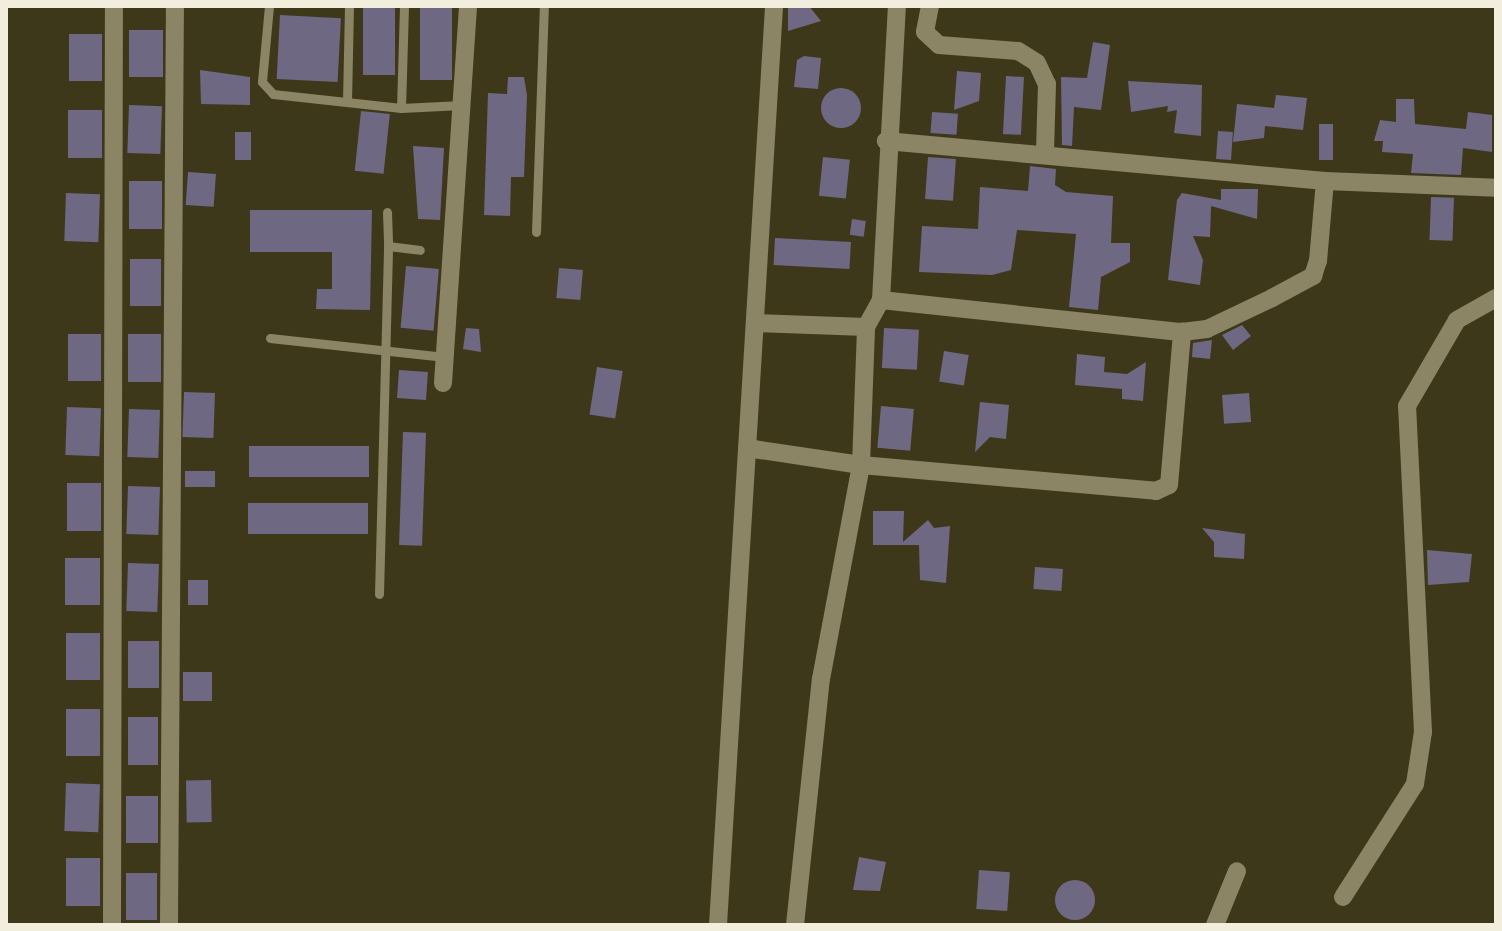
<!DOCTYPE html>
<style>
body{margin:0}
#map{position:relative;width:1502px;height:931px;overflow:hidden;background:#3e381b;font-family:"DM Sans",sans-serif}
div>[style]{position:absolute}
.building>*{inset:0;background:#6f6882;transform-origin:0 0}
.round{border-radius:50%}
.service>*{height:9px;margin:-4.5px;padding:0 4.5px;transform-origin:4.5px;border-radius:4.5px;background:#8b8465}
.minor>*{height:18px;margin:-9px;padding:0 9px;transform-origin:9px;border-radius:9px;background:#8b8465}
span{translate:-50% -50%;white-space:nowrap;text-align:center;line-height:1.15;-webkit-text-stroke:6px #221f13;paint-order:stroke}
.frame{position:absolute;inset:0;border:8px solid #f2eede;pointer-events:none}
</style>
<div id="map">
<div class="building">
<div style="left:363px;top:6px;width:32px;height:69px"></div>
<div style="left:420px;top:6px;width:32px;height:74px"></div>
<div style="clip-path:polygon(788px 6px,809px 6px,821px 21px,788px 31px)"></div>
<div style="left:280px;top:15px;width:61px;height:64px;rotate:3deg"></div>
<div style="left:129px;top:30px;width:34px;height:47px"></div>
<div style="left:69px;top:34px;width:33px;height:47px"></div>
<div style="clip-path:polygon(1093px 42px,1110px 45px,1101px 110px,1074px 107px,1072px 146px,1062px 145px,1061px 77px,1087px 78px)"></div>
<div style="clip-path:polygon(804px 56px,821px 58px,818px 89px,794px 87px,797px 60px)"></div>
<div style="clip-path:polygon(200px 70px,250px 77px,250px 105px,201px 104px)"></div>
<div style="clip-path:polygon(957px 71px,981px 73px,979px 101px,954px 110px)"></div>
<div style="left:1006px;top:76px;width:18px;height:58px;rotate:3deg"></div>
<div style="clip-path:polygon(508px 77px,524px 77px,527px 95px,524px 177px,511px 177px,510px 216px,484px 215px,488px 93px,507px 94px)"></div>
<div style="clip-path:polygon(1128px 81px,1202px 85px,1201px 136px,1174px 133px,1177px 110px,1167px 112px,1168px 106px,1131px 112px)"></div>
<div class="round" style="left:821px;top:88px;width:40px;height:40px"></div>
<div style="clip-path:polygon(1276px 95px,1307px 98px,1303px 130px,1265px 126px,1264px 138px,1233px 142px,1237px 104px,1274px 108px)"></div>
<div style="clip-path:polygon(1396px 99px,1414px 99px,1415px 124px,1466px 129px,1468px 112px,1492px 115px,1492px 152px,1463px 148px,1461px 175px,1411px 173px,1413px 154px,1382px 152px,1383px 141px,1374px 141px,1380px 120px,1396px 122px)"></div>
<div style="left:129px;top:105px;width:33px;height:48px;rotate:2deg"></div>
<div style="left:68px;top:110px;width:34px;height:48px"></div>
<div style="left:361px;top:111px;width:29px;height:60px;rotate:6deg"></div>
<div style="left:932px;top:112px;width:26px;height:21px;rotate:4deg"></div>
<div style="left:1319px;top:124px;width:14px;height:36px"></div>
<div style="left:1218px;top:131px;width:15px;height:28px;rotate:4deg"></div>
<div style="left:235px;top:132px;width:16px;height:28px"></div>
<div style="clip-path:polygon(413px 146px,444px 148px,440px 220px,418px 219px)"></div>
<div style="left:823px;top:157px;width:27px;height:39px;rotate:6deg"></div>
<div style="left:928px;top:157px;width:28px;height:42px;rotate:4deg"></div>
<div style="clip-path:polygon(1030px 166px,1056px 169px,1055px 185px,1066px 192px,1113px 196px,1111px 243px,1130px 243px,1130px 262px,1101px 277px,1098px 310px,1069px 307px,1076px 234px,1017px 230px,1011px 270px,992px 275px,919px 272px,922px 226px,978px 229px,980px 187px,1028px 191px)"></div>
<div style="left:188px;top:172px;width:28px;height:33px;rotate:4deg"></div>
<div style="left:129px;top:181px;width:33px;height:48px"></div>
<div style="clip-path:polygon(1221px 189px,1258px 189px,1257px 219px,1211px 206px,1210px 237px,1193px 236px,1203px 260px,1200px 285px,1168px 280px,1177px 200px,1182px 193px,1221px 200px)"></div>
<div style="left:66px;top:193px;width:34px;height:48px;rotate:2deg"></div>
<div style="left:1431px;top:197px;width:23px;height:43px;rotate:2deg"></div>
<div style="clip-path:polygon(250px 210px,372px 210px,370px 310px,316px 309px,317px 289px,332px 289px,332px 252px,250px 252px)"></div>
<div style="left:852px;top:219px;width:14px;height:16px;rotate:8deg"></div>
<div style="left:775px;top:238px;width:76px;height:27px;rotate:3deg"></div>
<div style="left:130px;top:259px;width:31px;height:47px"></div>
<div style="left:406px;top:266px;width:33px;height:62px;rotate:5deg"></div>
<div style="left:559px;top:268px;width:24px;height:30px;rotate:5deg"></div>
<div style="clip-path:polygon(1242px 325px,1251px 336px,1233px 350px,1222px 335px)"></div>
<div style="clip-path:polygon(466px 328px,479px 329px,481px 352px,463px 349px)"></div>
<div style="left:884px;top:328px;width:35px;height:40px;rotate:3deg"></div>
<div style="left:68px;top:334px;width:33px;height:47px"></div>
<div style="left:128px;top:334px;width:33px;height:48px"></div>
<div style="clip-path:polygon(1212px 340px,1210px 359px,1192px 357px,1193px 343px)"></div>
<div style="left:944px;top:351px;width:25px;height:31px;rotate:9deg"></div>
<div style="clip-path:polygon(1077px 354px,1105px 357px,1104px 372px,1127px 374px,1146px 362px,1143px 401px,1122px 399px,1122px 389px,1075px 385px)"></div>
<div style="left:597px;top:367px;width:26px;height:48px;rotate:9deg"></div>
<div style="left:399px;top:370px;width:29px;height:28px;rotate:4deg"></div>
<div style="left:184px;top:392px;width:31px;height:45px;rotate:2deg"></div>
<div style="left:1249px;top:393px;width:29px;height:27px;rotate:86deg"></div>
<div style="clip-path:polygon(980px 402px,1009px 405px,1006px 439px,990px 437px,975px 452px)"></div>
<div style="left:881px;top:406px;width:33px;height:42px;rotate:5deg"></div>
<div style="left:67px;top:407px;width:34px;height:48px;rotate:2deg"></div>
<div style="left:129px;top:409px;width:31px;height:48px;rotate:2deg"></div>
<div style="left:403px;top:432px;width:23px;height:113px;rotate:2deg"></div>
<div style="left:249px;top:446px;width:120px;height:31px"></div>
<div style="left:185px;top:471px;width:30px;height:16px"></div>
<div style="left:67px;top:483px;width:34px;height:48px"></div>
<div style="left:128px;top:486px;width:32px;height:48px;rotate:2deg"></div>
<div style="left:248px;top:503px;width:120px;height:31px"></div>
<div style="clip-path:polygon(873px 511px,904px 511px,903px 542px,928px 520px,934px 528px,950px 526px,946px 583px,920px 580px,919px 545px,873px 545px)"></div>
<div style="clip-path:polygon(1202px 528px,1245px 534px,1244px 559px,1214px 557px,1214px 542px)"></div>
<div style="clip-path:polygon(1427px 550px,1472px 554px,1469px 582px,1428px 585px)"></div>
<div style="left:65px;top:558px;width:35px;height:47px"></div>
<div style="left:128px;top:563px;width:31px;height:48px;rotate:2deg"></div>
<div style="left:1035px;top:567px;width:28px;height:22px;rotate:4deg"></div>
<div style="left:188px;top:580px;width:20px;height:25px"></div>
<div style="left:66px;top:633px;width:34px;height:47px"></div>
<div style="left:128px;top:641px;width:31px;height:47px"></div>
<div style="left:183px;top:672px;width:29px;height:29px"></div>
<div style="left:66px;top:709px;width:34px;height:47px"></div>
<div style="left:128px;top:717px;width:30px;height:48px"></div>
<div style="left:211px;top:780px;width:42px;height:25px;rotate:89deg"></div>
<div style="left:66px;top:783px;width:34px;height:48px;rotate:2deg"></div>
<div style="left:126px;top:796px;width:32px;height:47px"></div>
<div style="clip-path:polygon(859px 857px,886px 862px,880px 891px,853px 890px)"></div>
<div style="left:66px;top:858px;width:34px;height:48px"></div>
<div style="left:979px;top:870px;width:31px;height:39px;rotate:4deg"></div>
<div style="left:126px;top:873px;width:31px;height:47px"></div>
<div class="round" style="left:1055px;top:880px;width:40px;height:40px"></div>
</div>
<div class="service">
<div style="left:269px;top:6px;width:76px;rotate:95.3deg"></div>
<div style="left:262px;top:82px;width:16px;rotate:47deg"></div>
<div style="left:273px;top:94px;width:129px;rotate:6.2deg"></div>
<div style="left:401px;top:108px;width:61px;rotate:-2.8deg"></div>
<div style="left:347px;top:102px;width:96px;rotate:-88.8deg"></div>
<div style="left:401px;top:108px;width:102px;rotate:-88.3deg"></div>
<div style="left:387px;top:212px;width:34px;rotate:88deg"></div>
<div style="left:536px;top:232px;width:226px;rotate:-88deg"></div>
<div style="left:270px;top:338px;width:176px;rotate:6.2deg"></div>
<div style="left:379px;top:594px;width:348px;rotate:-88.5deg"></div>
<div style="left:388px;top:246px;width:32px;rotate:7deg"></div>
</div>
<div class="minor">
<div style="left:930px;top:6px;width:26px;rotate:101deg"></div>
<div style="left:925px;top:32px;width:19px;rotate:43deg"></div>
<div style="left:939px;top:45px;width:79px;rotate:4.3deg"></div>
<div style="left:1018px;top:51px;width:22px;rotate:32deg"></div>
<div style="left:1037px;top:63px;width:23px;rotate:65deg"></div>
<div style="left:1047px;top:84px;width:69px;rotate:91.7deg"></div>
<div style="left:1325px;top:181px;width:171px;rotate:2.3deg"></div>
<div style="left:881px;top:300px;width:303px;rotate:6.1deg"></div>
<div style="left:755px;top:323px;width:111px;rotate:2.1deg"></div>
<div style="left:866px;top:327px;width:31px;rotate:-61deg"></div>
<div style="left:881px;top:300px;width:294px;rotate:-86.9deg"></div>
<div style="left:443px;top:383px;width:378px;rotate:-86.2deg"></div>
<div style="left:747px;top:448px;width:115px;rotate:8.5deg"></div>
<div style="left:861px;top:465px;width:138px;rotate:-87.9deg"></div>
<div style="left:1343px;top:897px;width:134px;rotate:-57.5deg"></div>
<div style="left:1415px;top:784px;width:53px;rotate:-81.3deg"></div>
<div style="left:1423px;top:732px;width:326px;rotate:-92.8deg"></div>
<div style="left:1407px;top:406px;width:99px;rotate:-59.8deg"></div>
<div style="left:1457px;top:320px;width:45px;rotate:-29.4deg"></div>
<div style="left:112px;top:925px;width:919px;rotate:-89.88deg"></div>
<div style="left:169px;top:925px;width:919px;rotate:-89.63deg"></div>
<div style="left:718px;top:925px;width:921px;rotate:-86.51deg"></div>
<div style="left:795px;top:925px;width:247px;rotate:-84deg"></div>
<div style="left:821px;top:679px;width:218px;rotate:-79.4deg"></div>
<div style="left:861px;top:465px;width:296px;rotate:5deg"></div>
<div style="left:1156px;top:491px;width:14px;rotate:-25deg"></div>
<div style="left:1169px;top:485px;width:154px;rotate:-85.1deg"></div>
<div style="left:1182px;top:332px;width:25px;rotate:-7deg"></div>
<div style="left:1207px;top:329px;width:72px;rotate:-25.5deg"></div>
<div style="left:1272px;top:298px;width:47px;rotate:-28.2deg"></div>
<div style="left:1313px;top:276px;width:16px;rotate:-72deg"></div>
<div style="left:1318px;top:261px;width:80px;rotate:-85deg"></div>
<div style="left:1325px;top:181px;width:441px;rotate:-174.8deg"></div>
<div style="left:1215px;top:925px;width:58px;rotate:-67.8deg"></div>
</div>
<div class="frame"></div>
</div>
